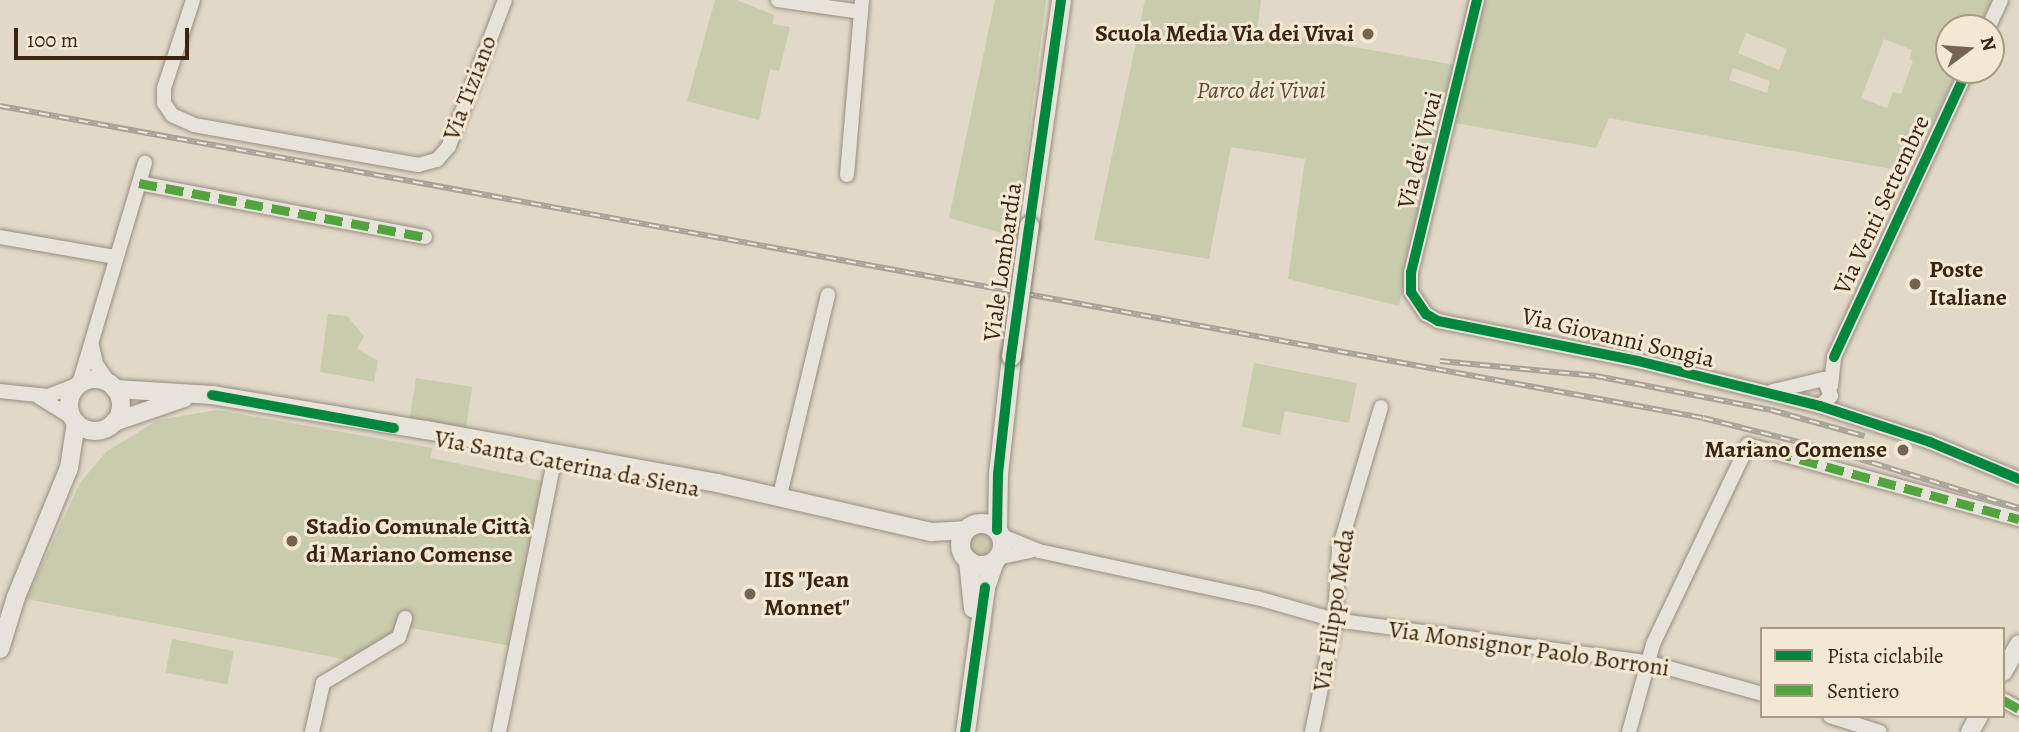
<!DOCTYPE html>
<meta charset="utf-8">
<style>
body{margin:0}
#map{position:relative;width:2019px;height:732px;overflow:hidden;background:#e2d8c7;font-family:Alegreya,serif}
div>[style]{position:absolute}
.green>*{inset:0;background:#c8cbac;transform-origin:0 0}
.round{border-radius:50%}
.roads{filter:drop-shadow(0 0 2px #968e82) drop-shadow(0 0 2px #968e82)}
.minor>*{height:14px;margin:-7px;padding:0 7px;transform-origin:7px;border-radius:7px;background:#e8e3da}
.tertiary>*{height:18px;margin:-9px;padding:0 9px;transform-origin:9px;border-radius:9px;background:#e8e3da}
.tertiary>.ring{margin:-9px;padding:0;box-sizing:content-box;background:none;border:18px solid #e8e3da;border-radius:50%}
.secondary>*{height:19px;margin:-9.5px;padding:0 9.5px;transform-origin:9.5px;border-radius:9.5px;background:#e8e3da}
.secondary>.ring{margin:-9.5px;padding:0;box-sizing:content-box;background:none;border:19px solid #e8e3da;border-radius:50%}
.rail>*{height:6px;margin-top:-3px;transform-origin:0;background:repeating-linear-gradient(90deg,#f3e8d3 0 10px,#a7a299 0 20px);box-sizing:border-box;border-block:2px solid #a7a299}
.bridges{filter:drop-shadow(0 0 2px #7e766a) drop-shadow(0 0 2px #7e766a)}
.secondary-bridge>*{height:19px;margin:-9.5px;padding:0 9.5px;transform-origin:9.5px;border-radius:9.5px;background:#e8e3da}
.quiet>*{height:9px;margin-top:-4.5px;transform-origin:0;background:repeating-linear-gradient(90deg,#53a33f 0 18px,transparent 0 27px)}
.cycleway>*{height:10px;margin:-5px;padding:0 5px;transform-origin:5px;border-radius:5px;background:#00873e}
.dots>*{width:19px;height:19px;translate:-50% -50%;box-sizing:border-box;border:4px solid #f3e8d3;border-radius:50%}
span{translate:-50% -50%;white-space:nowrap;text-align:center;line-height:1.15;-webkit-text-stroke:6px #f3e8d3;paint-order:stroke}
.poi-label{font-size:24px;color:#392510;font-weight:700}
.right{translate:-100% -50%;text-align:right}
.left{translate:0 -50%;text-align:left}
.street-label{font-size:24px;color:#392510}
.park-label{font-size:24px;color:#584c31;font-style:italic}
.legend{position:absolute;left:1760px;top:627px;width:245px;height:91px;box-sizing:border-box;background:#f3e8d3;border:2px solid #a99a85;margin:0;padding:9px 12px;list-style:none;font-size:21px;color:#392510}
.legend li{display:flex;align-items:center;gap:14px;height:35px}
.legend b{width:35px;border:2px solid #a99a85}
.north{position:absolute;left:1935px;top:14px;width:70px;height:70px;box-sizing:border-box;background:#f3e8d3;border:2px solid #a99a85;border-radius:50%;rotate:74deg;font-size:19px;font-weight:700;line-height:28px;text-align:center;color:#392510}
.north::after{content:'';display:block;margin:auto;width:24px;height:32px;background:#746450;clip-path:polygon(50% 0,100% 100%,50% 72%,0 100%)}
.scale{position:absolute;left:14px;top:28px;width:175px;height:32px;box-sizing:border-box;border:4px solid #392510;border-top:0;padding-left:9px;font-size:21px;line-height:24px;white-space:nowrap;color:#392510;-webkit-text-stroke:5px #f3e8d3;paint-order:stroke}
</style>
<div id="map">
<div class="green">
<div style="clip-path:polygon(715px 0,737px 0,774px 15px,773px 24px,790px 27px,779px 71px,770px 69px,759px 120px,687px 101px)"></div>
<div style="clip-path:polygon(995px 0,1046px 0,1016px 237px,949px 218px)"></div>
<div style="clip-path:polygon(evenodd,1145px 0,1261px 0,1257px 30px,1461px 66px,1476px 0,1992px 0,1979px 28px,1949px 28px,1949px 70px,1959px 70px,1908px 172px,1609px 118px,1596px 148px,1449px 122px,1429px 180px,1399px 306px,1288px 279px,1305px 159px,1231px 147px,1209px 259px,1094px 240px,1145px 0,1746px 33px,1787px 49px,1779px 70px,1738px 53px,1746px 33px,1145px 0,1884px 39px,1912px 50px,1909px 59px,1913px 61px,1901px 94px,1893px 92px,1887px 108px,1861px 98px,1884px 39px,1145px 0,1733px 68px,1770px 81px,1767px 93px,1729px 80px,1733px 68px)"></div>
<div style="clip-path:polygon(328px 314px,347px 316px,364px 336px,357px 349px,378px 361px,374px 382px,320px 372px)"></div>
<div style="clip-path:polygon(1254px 363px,1357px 383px,1349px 423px,1285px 411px,1280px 435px,1242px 427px)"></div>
<div style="left:416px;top:378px;width:57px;height:47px;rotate:9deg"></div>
<div style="clip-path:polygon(217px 410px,432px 448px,431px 458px,542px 481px,512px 646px,400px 626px,354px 661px,26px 599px,80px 483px,106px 452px,158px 420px)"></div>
<div class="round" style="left:969px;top:531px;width:24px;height:24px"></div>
<div style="left:172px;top:639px;width:63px;height:34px;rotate:11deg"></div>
</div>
<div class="roads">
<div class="minor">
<div style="left:193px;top:0;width:93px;rotate:108.2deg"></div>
<div style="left:164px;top:88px;width:15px;rotate:90deg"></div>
<div style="left:164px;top:103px;width:14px;rotate:56deg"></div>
<div style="left:172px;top:115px;width:24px;rotate:24deg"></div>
<div style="left:194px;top:125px;width:228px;rotate:10.1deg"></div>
<div style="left:418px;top:165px;width:20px;rotate:-15deg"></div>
<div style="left:437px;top:160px;width:18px;rotate:-49deg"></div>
<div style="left:449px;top:146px;width:156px;rotate:-69deg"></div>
<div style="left:778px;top:0;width:84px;rotate:8.2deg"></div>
<div style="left:1477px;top:0;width:280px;rotate:103.6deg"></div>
<div style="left:1411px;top:272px;width:20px;rotate:90deg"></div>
<div style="left:1411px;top:292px;width:27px;rotate:56deg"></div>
<div style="left:1426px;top:314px;width:14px;rotate:30deg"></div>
<div style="left:1438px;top:321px;width:204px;rotate:11.3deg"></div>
<div style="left:1638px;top:361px;width:187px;rotate:13.9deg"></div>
<div style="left:1820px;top:406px;width:116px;rotate:18.1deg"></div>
<div style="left:1930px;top:442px;width:96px;rotate:22.6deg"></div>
<div style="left:1988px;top:28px;width:31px;rotate:-65deg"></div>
<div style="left:847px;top:175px;width:176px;rotate:-85.1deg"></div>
<div style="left:139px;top:183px;width:291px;rotate:10.7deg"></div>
<div style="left:0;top:237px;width:118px;rotate:9.8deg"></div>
<div style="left:92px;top:346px;width:18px;rotate:77deg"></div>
<div style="left:96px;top:364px;width:24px;rotate:55deg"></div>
<div style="left:79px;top:384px;width:231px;rotate:-73.4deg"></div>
<div style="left:1831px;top:386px;width:29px;rotate:-84deg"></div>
<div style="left:1834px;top:357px;width:316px;rotate:-65.1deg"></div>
<div style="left:0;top:391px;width:48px;rotate:5.9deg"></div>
<div style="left:48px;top:396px;width:31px;rotate:-21deg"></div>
<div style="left:1773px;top:391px;width:52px;rotate:-13.2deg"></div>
<div style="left:1824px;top:379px;width:18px;rotate:68deg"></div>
<div style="left:1831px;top:396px;width:15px;rotate:138deg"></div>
<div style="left:39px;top:397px;width:38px;rotate:32deg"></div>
<div style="left:779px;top:499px;width:210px;rotate:-76.5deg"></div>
<div style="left:1000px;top:535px;width:42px;rotate:22.3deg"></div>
<div style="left:1039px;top:551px;width:223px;rotate:12.2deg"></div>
<div style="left:1257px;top:598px;width:81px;rotate:15.8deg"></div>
<div style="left:1335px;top:620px;width:315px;rotate:7.7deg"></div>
<div style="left:1647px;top:662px;width:119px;rotate:15.5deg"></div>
<div style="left:997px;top:558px;width:34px;rotate:-12deg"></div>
<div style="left:2003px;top:700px;width:18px;rotate:29deg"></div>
<div style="left:1830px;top:716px;width:52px;rotate:17.7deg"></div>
<div style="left:312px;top:732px;width:50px;rotate:-77.3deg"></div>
<div style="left:323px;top:683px;width:89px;rotate:-31.2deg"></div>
<div style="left:399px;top:637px;width:20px;rotate:-72deg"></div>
<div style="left:499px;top:732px;width:277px;rotate:-78.5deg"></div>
<div style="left:1312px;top:732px;width:114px;rotate:-78.4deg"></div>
<div style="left:1335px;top:620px;width:71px;rotate:-86.8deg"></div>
<div style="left:1339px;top:549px;width:148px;rotate:-73.5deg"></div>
<div style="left:1629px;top:732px;width:91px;rotate:-74.7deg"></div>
<div style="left:1653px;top:644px;width:221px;rotate:-64.5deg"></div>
<div style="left:1748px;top:445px;width:281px;rotate:15.3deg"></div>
</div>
<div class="tertiary">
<div class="ring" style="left:69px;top:379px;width:34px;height:34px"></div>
<div style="left:115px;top:389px;width:97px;rotate:3.5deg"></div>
<div style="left:212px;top:395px;width:217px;rotate:9.3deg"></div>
<div style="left:426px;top:430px;width:296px;rotate:10.3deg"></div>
<div style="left:717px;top:483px;width:220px;rotate:12.9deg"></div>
<div style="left:931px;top:532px;width:34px;rotate:-3deg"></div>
<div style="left:114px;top:422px;width:74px;rotate:-18.9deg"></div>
<div style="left:0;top:649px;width:54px;rotate:-72.9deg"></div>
<div style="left:16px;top:597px;width:139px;rotate:-67.7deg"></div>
<div style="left:69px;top:468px;width:46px;rotate:-81.2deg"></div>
<div style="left:2003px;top:672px;width:32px;rotate:-60deg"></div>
<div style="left:1970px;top:732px;width:18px;rotate:-61deg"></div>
</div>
<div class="secondary">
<div style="left:1029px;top:225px;width:227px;rotate:-81.9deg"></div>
<div class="ring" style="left:960px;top:523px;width:23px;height:23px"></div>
<div style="left:997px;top:530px;width:56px;rotate:-89deg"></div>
<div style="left:998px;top:474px;width:119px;rotate:-83.7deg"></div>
<div style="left:968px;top:560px;width:48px;rotate:84.1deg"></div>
<div style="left:965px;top:732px;width:146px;rotate:-82.1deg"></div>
<div style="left:985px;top:587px;width:28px;rotate:-71deg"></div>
</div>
</div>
<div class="rail">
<div style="left:0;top:106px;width:1731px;rotate:10.38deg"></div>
<div style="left:1703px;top:418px;width:135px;rotate:14.1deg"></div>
<div style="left:1834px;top:451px;width:194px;rotate:17.1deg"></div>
<div style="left:1440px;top:361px;width:157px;rotate:5.5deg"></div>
<div style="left:1596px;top:376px;width:178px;rotate:11deg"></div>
<div style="left:1771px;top:410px;width:97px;rotate:15.6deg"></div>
</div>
<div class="bridges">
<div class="secondary-bridge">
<div style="left:1011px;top:356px;width:132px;rotate:-82.2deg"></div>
</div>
</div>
<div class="quiet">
<div style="left:139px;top:183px;width:291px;rotate:10.7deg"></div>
<div style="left:1748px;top:445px;width:281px;rotate:15.3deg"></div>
<div style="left:2003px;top:700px;width:18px;rotate:29deg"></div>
</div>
<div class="cycleway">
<div style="left:1477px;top:0;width:280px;rotate:103.6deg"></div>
<div style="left:1411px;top:272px;width:20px;rotate:90deg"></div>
<div style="left:1411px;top:292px;width:27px;rotate:56deg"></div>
<div style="left:1426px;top:314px;width:14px;rotate:30deg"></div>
<div style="left:1438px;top:321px;width:204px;rotate:11.3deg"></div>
<div style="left:1638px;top:361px;width:187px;rotate:13.9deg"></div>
<div style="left:1820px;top:406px;width:116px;rotate:18.1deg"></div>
<div style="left:1930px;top:442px;width:96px;rotate:22.6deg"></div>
<div style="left:1834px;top:357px;width:316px;rotate:-65.1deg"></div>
<div style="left:212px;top:395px;width:185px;rotate:10.3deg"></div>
<div style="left:997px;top:530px;width:56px;rotate:-89deg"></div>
<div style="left:998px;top:474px;width:119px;rotate:-83.7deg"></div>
<div style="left:1011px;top:356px;width:359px;rotate:-82deg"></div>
<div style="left:965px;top:732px;width:146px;rotate:-82.1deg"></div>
</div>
<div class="dots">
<div style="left:1368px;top:34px;background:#746450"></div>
<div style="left:1915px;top:284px;background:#746450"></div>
<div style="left:1903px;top:450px;background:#746450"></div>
<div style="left:292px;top:541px;background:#746450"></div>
<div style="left:750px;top:594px;background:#746450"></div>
</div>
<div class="poi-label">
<span class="right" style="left:1354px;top:34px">Scuola Media Via dei Vivai</span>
<span class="left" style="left:1929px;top:284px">Poste<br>Italiane</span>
<span class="right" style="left:1887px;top:450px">Mariano Comense</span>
<span class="left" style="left:306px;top:541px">Stadio Comunale Città<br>di Mariano Comense</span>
<span class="left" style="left:764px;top:594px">IIS "Jean<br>Monnet"</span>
</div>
<div class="street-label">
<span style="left:470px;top:88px;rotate:-69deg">Via Tiziano</span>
<span style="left:1420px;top:150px;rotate:-76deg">Via dei Vivai</span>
<span style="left:1882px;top:205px;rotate:-65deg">Via Venti Settembre</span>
<span style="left:1003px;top:262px;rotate:-82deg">Viale Lombardia</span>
<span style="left:1618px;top:338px;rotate:13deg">Via Giovanni Songia</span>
<span style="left:567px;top:464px;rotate:11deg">Via Santa Caterina da Siena</span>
<span style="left:1334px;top:610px;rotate:-81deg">Via Filippo Meda</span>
<span style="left:1529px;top:649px;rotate:8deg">Via Monsignor Paolo Borroni</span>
</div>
<div class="park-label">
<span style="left:1261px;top:91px">Parco dei Vivai</span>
</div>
<ul class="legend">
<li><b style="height:9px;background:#00873e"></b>Pista ciclabile</li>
<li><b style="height:9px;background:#53a33f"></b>Sentiero</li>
</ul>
<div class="north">N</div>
<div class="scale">100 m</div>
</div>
